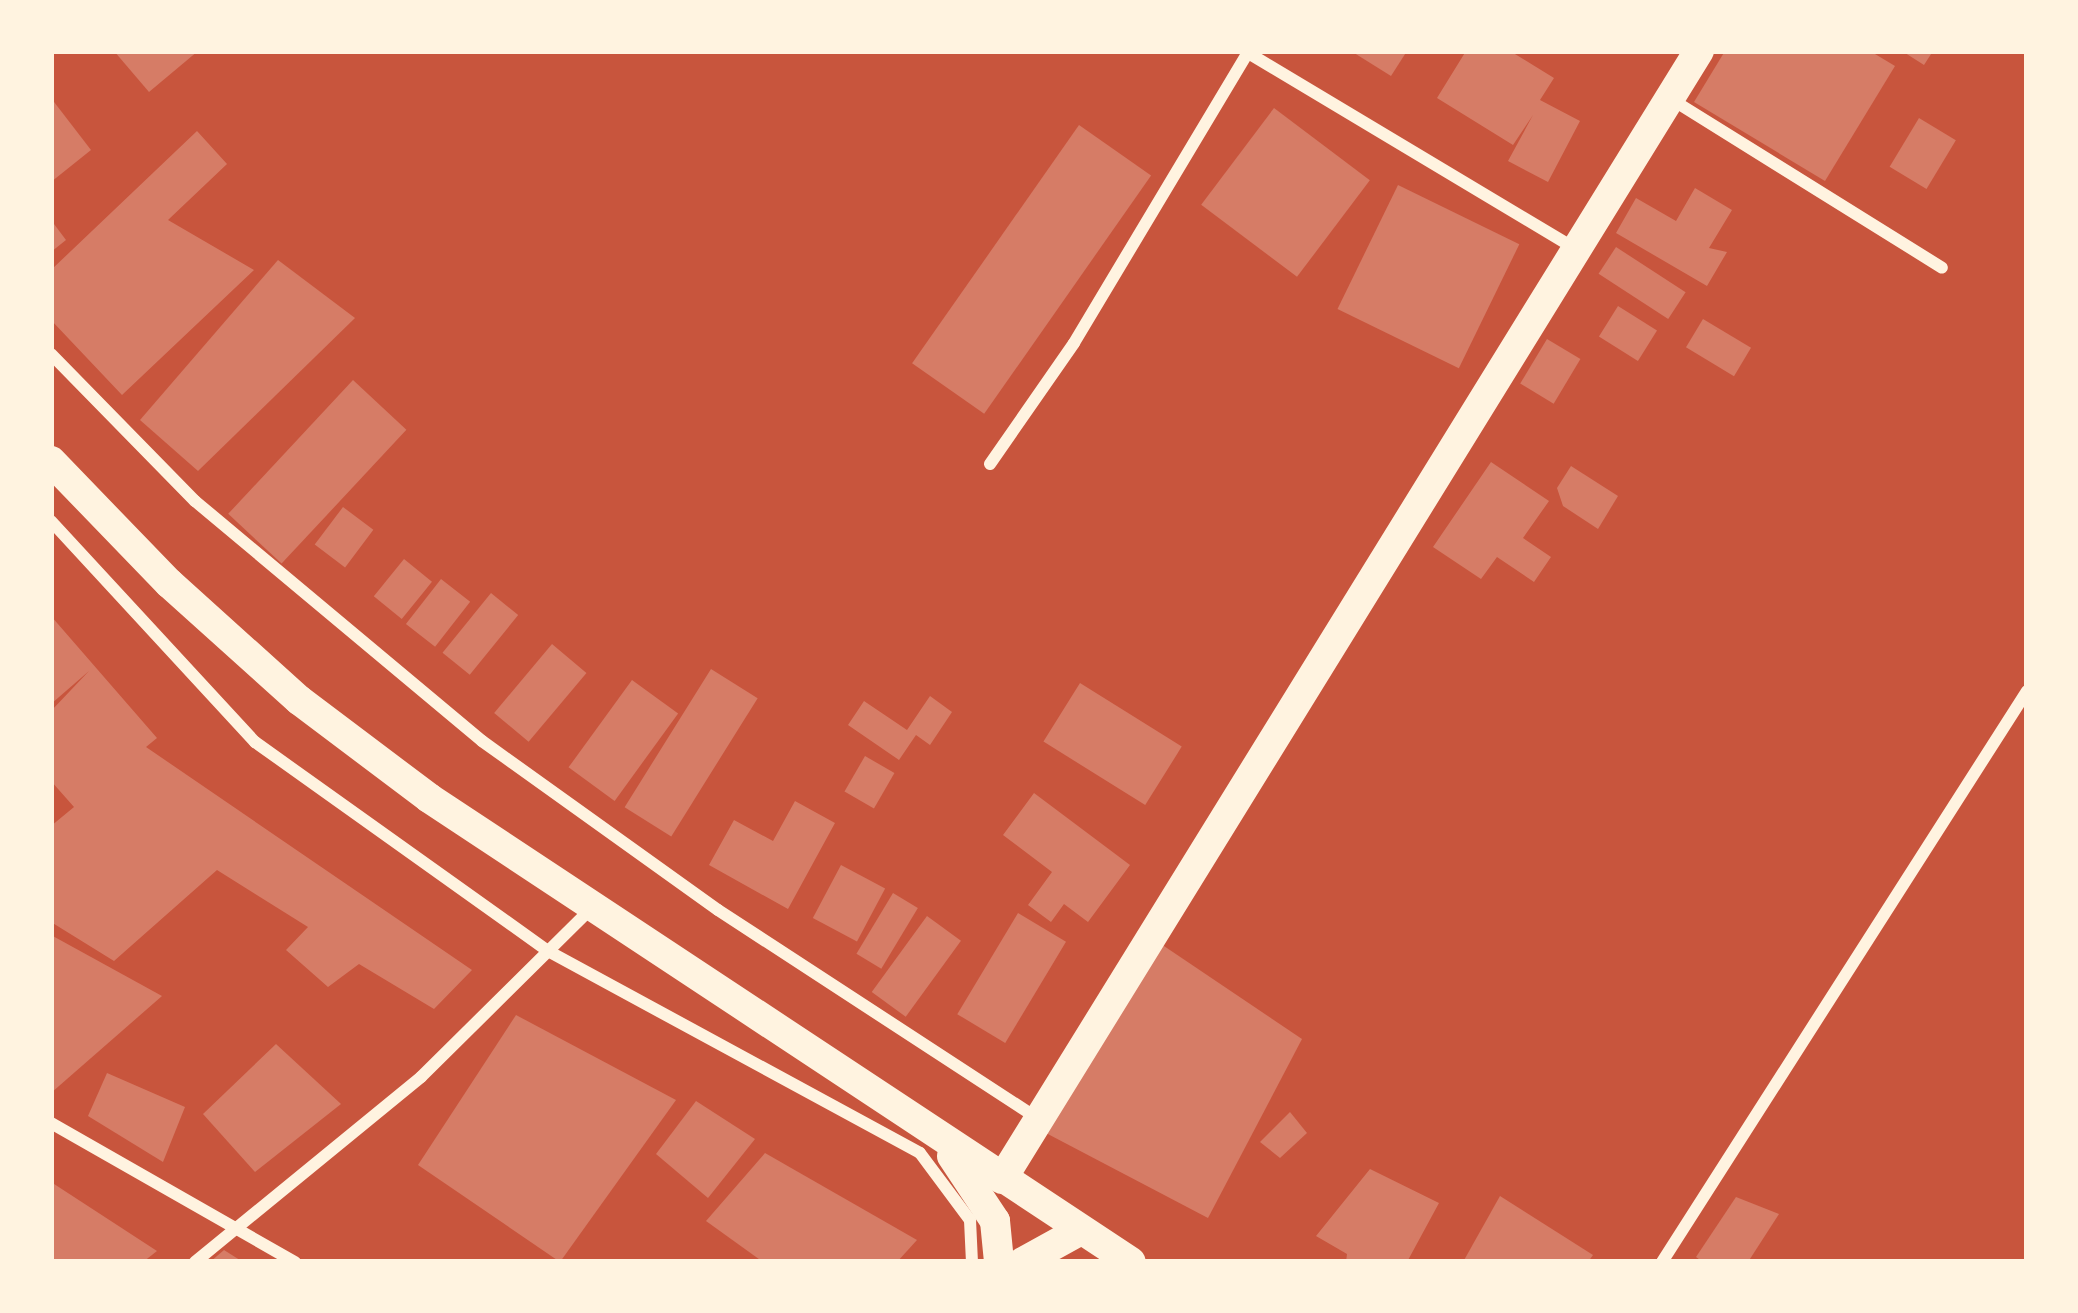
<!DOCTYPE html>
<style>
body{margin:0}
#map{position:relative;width:2078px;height:1313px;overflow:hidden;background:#c8553d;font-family:Helvetica,sans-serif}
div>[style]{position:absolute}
.building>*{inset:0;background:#d67c66;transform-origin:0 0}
.minor>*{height:12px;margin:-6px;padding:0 6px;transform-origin:6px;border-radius:6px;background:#fff3e0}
.trunk>*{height:30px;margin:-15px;padding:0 15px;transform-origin:15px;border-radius:15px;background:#fff3e0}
span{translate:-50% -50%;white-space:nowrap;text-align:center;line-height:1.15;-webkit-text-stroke:9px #fff3e0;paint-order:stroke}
.frame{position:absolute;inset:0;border:54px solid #fff3e0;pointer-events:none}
</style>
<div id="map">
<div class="building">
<div style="clip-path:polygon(114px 51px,198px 51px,149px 92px)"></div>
<div style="clip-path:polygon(1351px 51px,1407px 51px,1391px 76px)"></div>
<div style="clip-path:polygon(1466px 51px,1510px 51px,1554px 78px,1540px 100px,1580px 121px,1548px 182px,1508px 161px,1533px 115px,1513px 145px,1437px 98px)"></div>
<div style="clip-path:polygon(1725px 51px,1870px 51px,1895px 66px,1825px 181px,1694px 102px)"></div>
<div style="clip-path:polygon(1902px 51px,1933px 51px,1924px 65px)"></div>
<div style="clip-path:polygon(51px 98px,91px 150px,51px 182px)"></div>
<div style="left:1274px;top:108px;width:120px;height:121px;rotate:37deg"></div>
<div style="left:1919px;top:118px;width:43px;height:57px;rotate:31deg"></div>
<div style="left:1079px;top:125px;width:88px;height:291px;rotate:35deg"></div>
<div style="clip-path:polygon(197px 131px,227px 164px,168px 220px,254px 270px,122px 395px,51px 320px,51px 270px)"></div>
<div style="left:1398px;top:185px;width:135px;height:138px;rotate:26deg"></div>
<div style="clip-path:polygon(1695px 188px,1732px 210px,1709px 248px,1727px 252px,1707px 286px,1616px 233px,1636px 198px,1676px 221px)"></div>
<div style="clip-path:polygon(51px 220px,66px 240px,51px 252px)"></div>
<div style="left:1616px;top:247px;width:83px;height:32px;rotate:33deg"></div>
<div style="clip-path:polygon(278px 260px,355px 318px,198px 471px,140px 420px)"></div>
<div style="left:1618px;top:306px;width:46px;height:36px;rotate:32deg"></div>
<div style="left:1703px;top:319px;width:56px;height:33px;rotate:31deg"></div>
<div style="left:1547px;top:339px;width:39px;height:52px;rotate:31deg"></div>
<div style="left:353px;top:380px;width:73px;height:183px;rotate:43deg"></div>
<div style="clip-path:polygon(1491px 462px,1549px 501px,1523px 538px,1551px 557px,1534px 582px,1497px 557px,1481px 579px,1433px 547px)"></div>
<div style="clip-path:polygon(1571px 466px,1618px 496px,1598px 529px,1563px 506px,1557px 488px)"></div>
<div style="left:343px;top:507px;width:38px;height:47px;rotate:37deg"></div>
<div style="left:404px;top:559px;width:36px;height:48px;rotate:39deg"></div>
<div style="left:441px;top:579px;width:37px;height:57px;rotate:38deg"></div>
<div style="left:491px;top:593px;width:35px;height:77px;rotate:39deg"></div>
<div style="clip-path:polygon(51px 616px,157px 738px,146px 747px,472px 970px,434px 1009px,359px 964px,328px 987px,286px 950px,308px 927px,217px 870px,114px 961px,51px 922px,51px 826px,74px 807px,51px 781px,51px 711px,89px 671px,51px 704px)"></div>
<div style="left:552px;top:644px;width:45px;height:90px;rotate:40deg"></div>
<div style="left:711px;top:669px;width:55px;height:163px;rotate:32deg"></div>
<div style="left:632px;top:680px;width:57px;height:108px;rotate:36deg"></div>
<div style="left:1080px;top:683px;width:120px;height:69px;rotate:32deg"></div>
<div style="clip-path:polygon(930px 696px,952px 712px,930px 745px,916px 735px,899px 760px,848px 725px,864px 701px,907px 730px)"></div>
<div style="left:865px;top:756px;width:34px;height:41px;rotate:30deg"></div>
<div style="clip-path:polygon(1034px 793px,1130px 865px,1088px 922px,1064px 904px,1051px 922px,1028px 905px,1052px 872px,1003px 835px)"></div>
<div style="clip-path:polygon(795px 801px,835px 823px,788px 909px,709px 865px,734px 820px,773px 841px)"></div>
<div style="left:841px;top:865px;width:50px;height:60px;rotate:28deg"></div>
<div style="left:893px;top:893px;width:29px;height:71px;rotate:31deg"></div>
<div style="left:1018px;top:913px;width:56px;height:118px;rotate:31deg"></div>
<div style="left:927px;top:916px;width:42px;height:94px;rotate:36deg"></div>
<div style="clip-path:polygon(51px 935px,162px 996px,51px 1093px)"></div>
<div style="clip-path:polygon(1158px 942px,1302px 1039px,1208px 1218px,1044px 1132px)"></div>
<div style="clip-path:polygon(516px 1015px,676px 1100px,560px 1262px,418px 1165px)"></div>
<div style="clip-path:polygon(276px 1044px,341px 1104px,255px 1172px,203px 1114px)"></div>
<div style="clip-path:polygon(107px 1073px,185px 1107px,163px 1162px,88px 1116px)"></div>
<div style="clip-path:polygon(696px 1101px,755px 1139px,708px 1198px,656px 1154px)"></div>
<div style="clip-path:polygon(1290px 1112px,1307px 1133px,1280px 1158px,1260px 1142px)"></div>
<div style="clip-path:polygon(765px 1153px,917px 1240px,897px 1262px,763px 1262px,706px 1221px)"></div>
<div style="clip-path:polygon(1370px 1169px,1439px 1203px,1407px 1262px,1346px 1262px,1347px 1254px,1316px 1236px)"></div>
<div style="clip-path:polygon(51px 1182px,157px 1251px,143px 1262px,51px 1262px)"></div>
<div style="clip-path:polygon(1500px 1196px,1593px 1255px,1588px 1262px,1463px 1262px)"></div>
<div style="clip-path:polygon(1736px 1197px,1779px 1214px,1748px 1262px,1703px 1262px,1696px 1257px)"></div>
<div style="clip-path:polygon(224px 1250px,243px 1262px,210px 1262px)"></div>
</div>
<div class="minor">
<div style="left:1245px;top:51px;width:386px;rotate:30.9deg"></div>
<div style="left:1671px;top:99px;width:319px;rotate:31.9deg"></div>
<div style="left:51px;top:354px;width:206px;rotate:45.6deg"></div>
<div style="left:195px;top:501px;width:374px;rotate:39.9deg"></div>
<div style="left:482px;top:741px;width:290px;rotate:35.6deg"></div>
<div style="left:718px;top:910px;width:379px;rotate:33.1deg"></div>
<div style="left:990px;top:464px;width:147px;rotate:-55.2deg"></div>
<div style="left:1074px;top:343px;width:337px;rotate:-59.1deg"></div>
<div style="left:51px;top:521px;width:301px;rotate:47.3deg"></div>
<div style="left:255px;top:742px;width:360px;rotate:35.5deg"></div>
<div style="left:548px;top:951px;width:423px;rotate:28.5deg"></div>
<div style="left:920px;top:1153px;width:84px;rotate:53.3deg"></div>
<div style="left:970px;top:1220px;width:42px;rotate:87.3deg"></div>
<div style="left:51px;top:1123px;width:281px;rotate:29.7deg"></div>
<div style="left:195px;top:1262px;width:292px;rotate:-39.3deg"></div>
<div style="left:421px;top:1077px;width:238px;rotate:-44.7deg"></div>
<div style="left:1662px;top:1262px;width:678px;rotate:-57.41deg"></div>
</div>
<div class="trunk">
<div style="left:51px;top:461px;width:170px;rotate:46deg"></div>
<div style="left:169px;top:583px;width:175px;rotate:42deg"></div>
<div style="left:299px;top:700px;width:163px;rotate:37deg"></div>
<div style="left:429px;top:798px;width:841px;rotate:33.46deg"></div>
<div style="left:952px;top:1156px;width:78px;rotate:56.5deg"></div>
<div style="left:995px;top:1221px;width:41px;rotate:84.4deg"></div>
<div style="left:1002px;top:1179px;width:1326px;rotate:-58.29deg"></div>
<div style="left:1023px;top:1262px;width:66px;rotate:-28.9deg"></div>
</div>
<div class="frame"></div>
</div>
